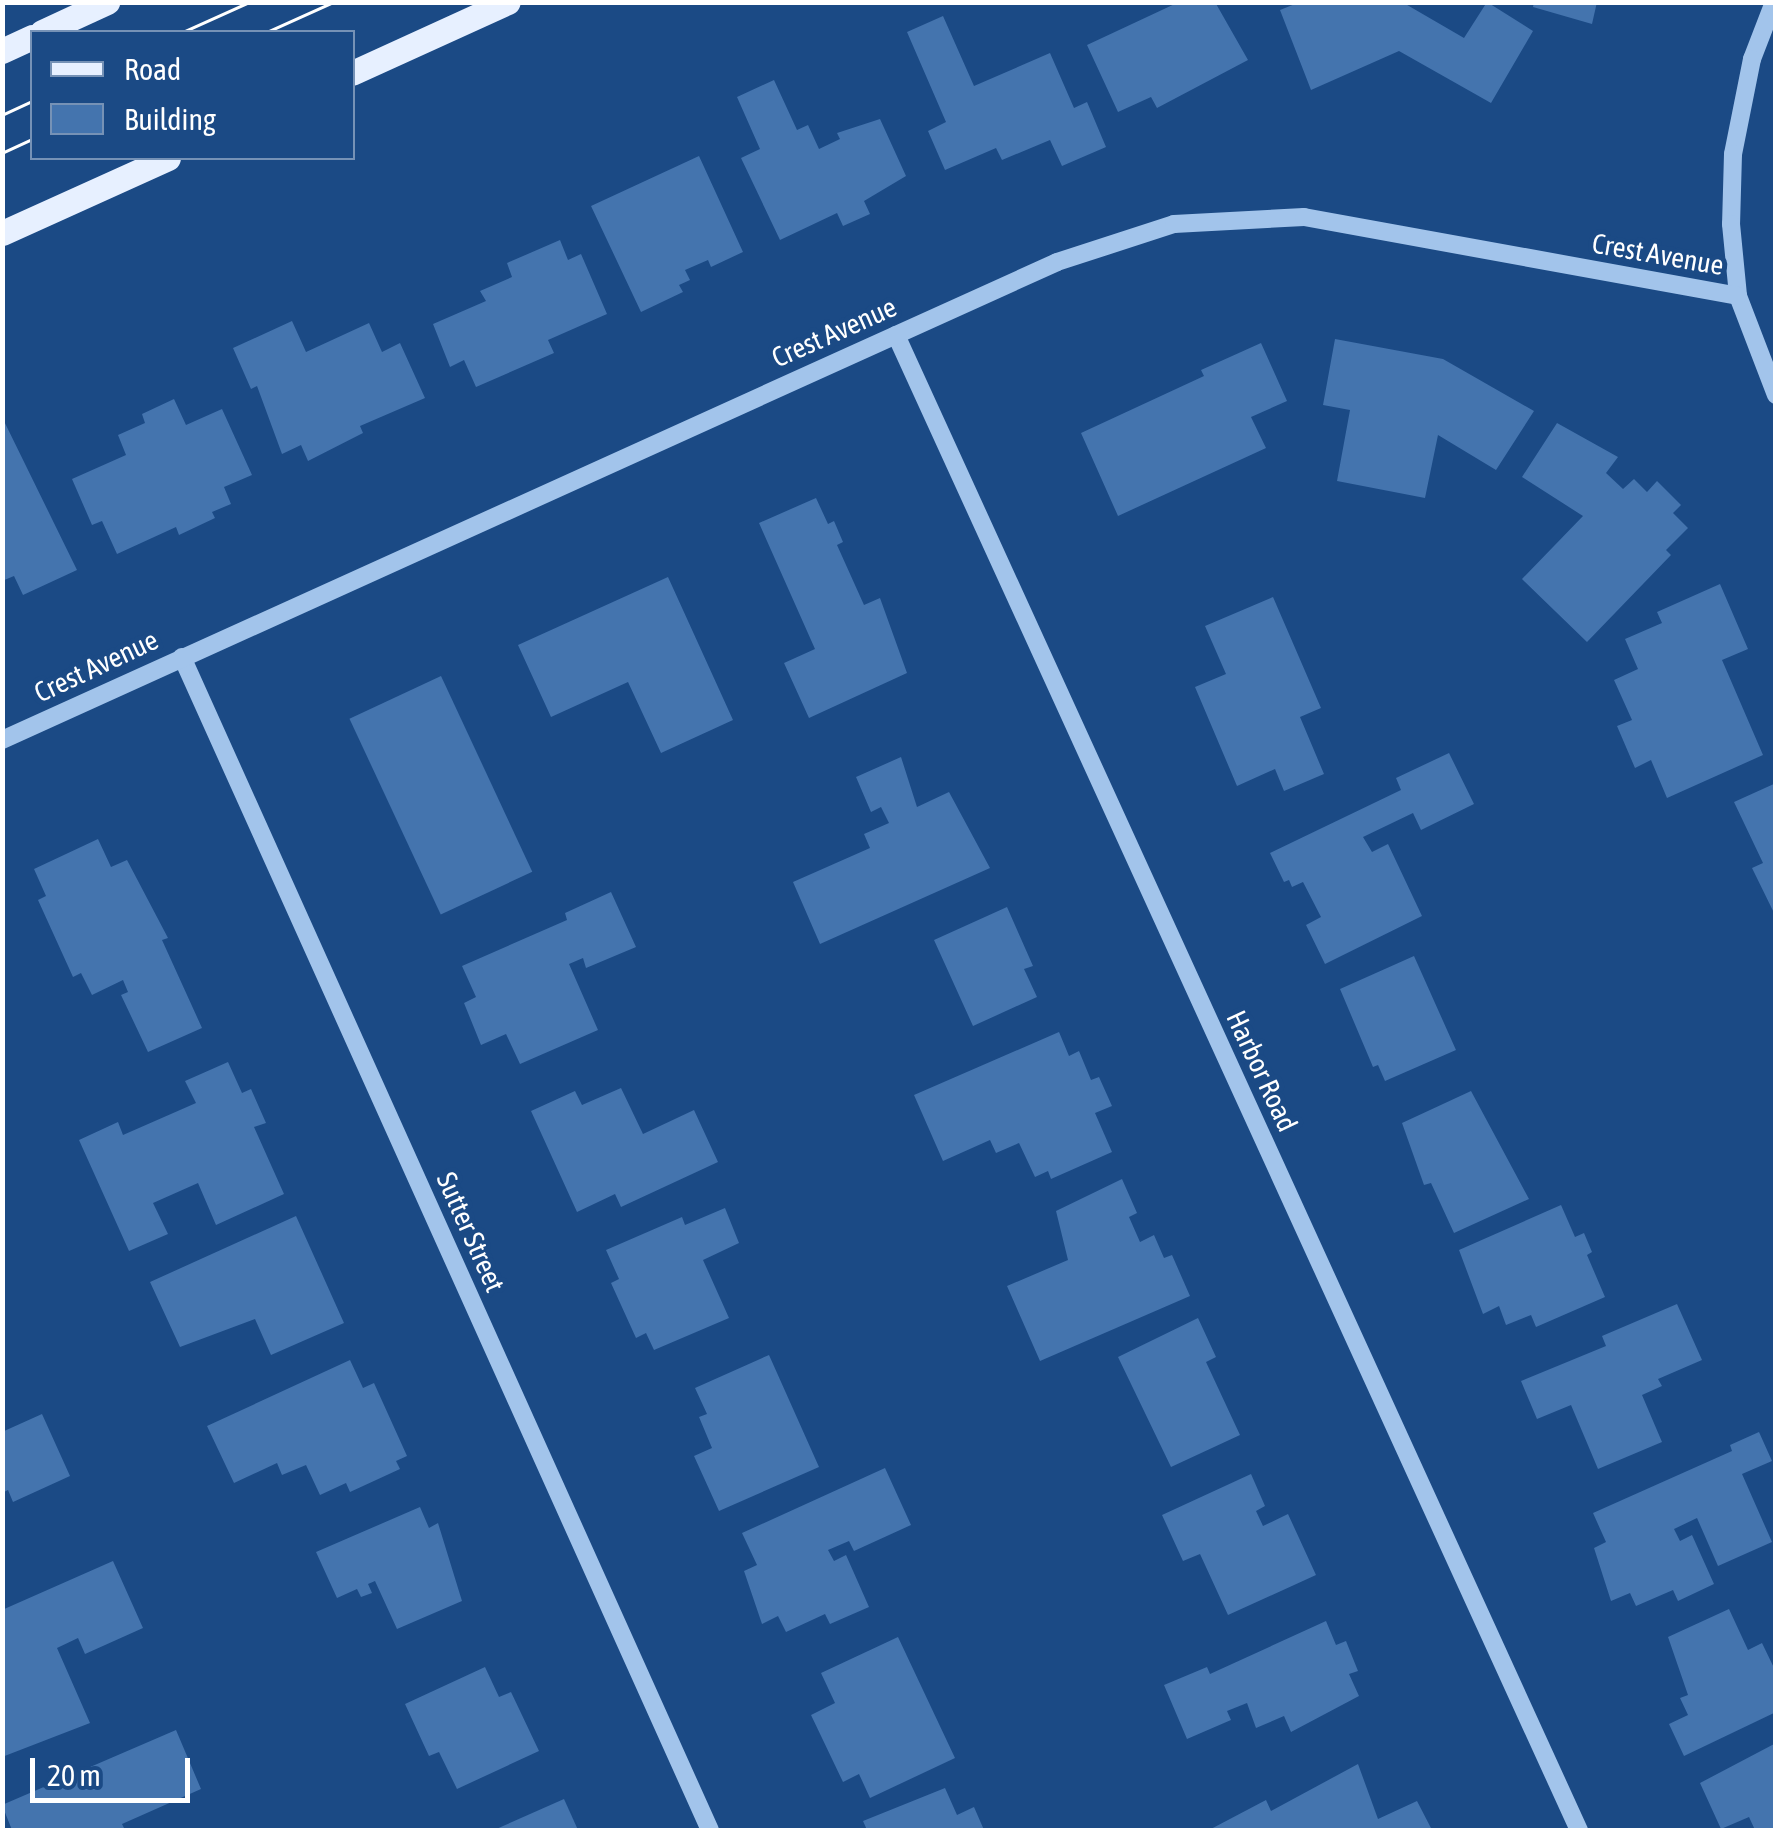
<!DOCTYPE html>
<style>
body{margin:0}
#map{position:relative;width:1778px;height:1833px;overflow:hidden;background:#1b4a85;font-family:"Asap Condensed",sans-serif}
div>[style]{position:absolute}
.building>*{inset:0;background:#4474ae;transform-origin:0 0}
.minor>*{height:18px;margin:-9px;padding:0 9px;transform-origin:9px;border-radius:9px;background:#a2c4eb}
.major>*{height:25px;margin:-12.5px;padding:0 12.5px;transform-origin:12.5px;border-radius:12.5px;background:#e7f0ff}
.tram>*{height:2.5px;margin:-1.25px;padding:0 1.25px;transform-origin:1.25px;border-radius:1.25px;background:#fff}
span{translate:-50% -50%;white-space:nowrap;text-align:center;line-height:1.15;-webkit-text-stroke:10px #1b4a85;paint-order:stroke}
.street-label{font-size:28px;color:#fff}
.frame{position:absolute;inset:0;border:5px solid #fff;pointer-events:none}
.legend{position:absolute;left:30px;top:30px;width:325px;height:130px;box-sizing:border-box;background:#1b4a85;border:2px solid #7692b6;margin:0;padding:12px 18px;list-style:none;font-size:30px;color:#fff}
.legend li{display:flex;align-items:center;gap:20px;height:50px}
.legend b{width:50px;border:2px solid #7692b6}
.scale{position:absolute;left:30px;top:1758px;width:160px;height:45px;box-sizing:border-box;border:5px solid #fff;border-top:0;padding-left:12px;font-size:30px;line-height:35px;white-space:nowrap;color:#fff;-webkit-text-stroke:8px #1b4a85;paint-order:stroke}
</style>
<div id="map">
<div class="building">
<div style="clip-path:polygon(1179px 2px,1215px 2px,1248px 60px,1157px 108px,1151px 97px,1118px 112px,1087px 45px)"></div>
<div style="clip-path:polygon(1300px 2px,1402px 2px,1464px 38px,1487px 2px,1533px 31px,1491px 103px,1399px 51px,1311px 90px,1280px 10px)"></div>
<div style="clip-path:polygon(1534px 2px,1597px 2px,1592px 24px,1533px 7px)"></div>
<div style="clip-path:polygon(943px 16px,974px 86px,1050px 53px,1074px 108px,1087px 102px,1106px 147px,1062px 166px,1050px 140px,1002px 160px,996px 148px,945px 170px,928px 131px,946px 122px,907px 32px)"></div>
<div style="clip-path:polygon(774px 80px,797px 130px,808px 125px,819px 149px,840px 139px,837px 133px,880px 119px,906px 176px,864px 201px,870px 214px,843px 226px,837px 213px,780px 240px,741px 158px,760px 149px,737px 97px)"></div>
<div style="clip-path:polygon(699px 156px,743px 252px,711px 267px,708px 260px,685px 270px,690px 280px,679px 285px,683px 292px,641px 312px,591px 206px)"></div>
<div style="clip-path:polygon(560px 240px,568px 260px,581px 254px,607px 314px,548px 340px,554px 353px,476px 387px,464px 360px,450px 367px,433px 324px,486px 301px,480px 291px,512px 277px,507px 263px)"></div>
<div style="clip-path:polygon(292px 321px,306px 352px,369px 323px,382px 352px,400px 343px,425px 398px,360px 426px,363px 433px,308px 461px,301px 445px,282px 454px,257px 386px,251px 389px,233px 348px)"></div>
<div style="clip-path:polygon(1335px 339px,1443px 359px,1534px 411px,1496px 470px,1438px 435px,1425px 498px,1337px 481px,1350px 410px,1323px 405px)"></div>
<div style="clip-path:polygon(1261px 343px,1287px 401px,1251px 417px,1266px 448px,1118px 516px,1081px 433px,1204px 376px,1201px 370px)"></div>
<div style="clip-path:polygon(174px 399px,186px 425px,222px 409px,252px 475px,224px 487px,231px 504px,212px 512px,215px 518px,179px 535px,176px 527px,117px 554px,102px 521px,92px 525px,72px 479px,126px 455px,118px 435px,145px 423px,142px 414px)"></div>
<div style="clip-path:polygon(2px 417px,77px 570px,23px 595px,14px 576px,2px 581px)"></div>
<div style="clip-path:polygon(1557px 423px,1618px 457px,1606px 473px,1623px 489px,1634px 479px,1647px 492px,1657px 481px,1681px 505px,1673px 513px,1688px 528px,1666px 550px,1671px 555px,1587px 642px,1522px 579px,1583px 516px,1522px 477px)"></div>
<div style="clip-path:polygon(816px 498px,828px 524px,834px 521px,843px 542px,837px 545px,864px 605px,880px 598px,907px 673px,809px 718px,784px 663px,815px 649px,759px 523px)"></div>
<div style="clip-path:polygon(668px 577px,733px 720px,661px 753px,628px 682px,551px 717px,518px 645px)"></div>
<div style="clip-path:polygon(1720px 584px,1748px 649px,1722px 660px,1763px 755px,1667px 798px,1651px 760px,1635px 768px,1617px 726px,1632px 720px,1614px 680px,1638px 669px,1625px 639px,1662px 623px,1657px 612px)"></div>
<div style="clip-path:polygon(1273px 597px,1321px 708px,1300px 717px,1324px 774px,1284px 791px,1275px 769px,1237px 786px,1195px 687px,1226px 674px,1205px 626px)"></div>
<div style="left:441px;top:676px;width:216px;height:101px;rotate:65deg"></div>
<div style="clip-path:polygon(1449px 753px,1474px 804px,1421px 830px,1413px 813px,1363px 837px,1372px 852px,1388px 844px,1422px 916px,1325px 964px,1306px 925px,1321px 917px,1303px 882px,1292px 887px,1289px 880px,1284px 882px,1270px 853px,1401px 790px,1396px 778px)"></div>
<div style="clip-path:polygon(901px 757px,917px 807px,949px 792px,990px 868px,820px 944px,793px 882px,870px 848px,864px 834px,889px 823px,881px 807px,871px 812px,856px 777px)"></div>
<div style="clip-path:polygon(1776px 783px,1776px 917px,1752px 868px,1763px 863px,1734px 802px)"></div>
<div style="clip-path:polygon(98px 839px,111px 867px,127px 860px,168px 938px,162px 940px,202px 1028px,148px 1052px,121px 995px,128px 992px,123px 980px,92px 995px,81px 973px,73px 977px,38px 900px,46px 896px,34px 869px)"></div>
<div style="clip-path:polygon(611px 892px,636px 947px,586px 968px,583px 958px,569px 964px,598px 1030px,520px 1064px,506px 1034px,481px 1045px,464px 1003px,476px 997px,462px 966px,567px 920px,565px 913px)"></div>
<div style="clip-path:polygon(1007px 907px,1033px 966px,1024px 969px,1037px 997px,973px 1026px,934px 940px)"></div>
<div style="clip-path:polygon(1414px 956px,1456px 1050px,1385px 1081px,1378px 1065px,1373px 1067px,1340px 989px)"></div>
<div style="clip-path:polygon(1059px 1032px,1069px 1056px,1079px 1051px,1091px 1080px,1099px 1077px,1112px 1106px,1095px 1113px,1112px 1152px,1051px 1179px,1048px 1171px,1035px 1177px,1019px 1143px,996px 1153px,990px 1140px,943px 1161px,914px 1095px)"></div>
<div style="clip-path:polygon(228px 1062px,242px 1093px,251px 1089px,266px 1123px,254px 1127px,284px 1194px,216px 1225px,198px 1183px,153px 1203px,168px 1234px,129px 1251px,79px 1140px,118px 1122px,123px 1135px,196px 1103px,185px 1081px)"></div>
<div style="clip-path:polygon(621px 1088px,643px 1134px,694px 1110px,718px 1162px,621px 1207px,615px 1194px,577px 1212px,531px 1111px,575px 1091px,582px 1105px)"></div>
<div style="clip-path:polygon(1471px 1091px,1529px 1199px,1454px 1233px,1431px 1183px,1424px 1185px,1402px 1123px)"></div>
<div style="clip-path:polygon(1122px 1179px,1137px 1213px,1129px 1217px,1140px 1242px,1154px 1235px,1164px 1258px,1172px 1255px,1190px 1296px,1040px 1361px,1007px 1286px,1068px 1260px,1056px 1211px)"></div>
<div style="clip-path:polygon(1561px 1205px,1575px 1237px,1584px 1233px,1592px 1252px,1587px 1255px,1605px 1297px,1536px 1327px,1531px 1315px,1506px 1325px,1499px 1306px,1483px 1314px,1459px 1250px)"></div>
<div style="clip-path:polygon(725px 1208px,739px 1243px,703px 1260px,729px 1318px,654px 1350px,646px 1333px,636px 1338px,611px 1283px,619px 1279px,606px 1250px,682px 1217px,685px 1225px)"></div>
<div style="clip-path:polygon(296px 1216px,344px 1323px,271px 1355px,255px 1319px,180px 1347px,150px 1282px)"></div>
<div style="clip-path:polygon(1677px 1304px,1702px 1360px,1658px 1379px,1662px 1386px,1642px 1395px,1662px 1442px,1598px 1469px,1571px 1405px,1537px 1419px,1521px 1381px,1606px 1346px,1602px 1336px)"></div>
<div style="clip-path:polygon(1198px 1318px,1216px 1357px,1206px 1362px,1240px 1435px,1171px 1467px,1118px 1357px)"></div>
<div style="clip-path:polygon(769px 1355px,819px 1467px,719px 1511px,694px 1456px,712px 1448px,699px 1417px,707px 1414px,695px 1388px)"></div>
<div style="clip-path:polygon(350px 1360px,363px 1388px,374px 1383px,407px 1456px,396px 1461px,400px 1469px,350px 1492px,346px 1483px,320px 1495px,306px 1465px,282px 1475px,277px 1463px,234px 1483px,207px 1426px)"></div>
<div style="clip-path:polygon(42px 1414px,70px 1476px,13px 1502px,8px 1490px,2px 1493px,2px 1432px)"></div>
<div style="clip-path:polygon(1759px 1432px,1772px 1461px,1742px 1474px,1772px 1542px,1718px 1566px,1697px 1518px,1674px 1529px,1680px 1541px,1692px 1535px,1714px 1584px,1678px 1601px,1673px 1590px,1636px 1606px,1630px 1593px,1611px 1601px,1594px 1548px,1606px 1542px,1593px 1513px,1732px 1451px,1730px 1445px)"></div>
<div style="clip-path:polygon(885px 1468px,911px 1525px,854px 1551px,849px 1541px,828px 1550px,834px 1561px,846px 1555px,869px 1607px,830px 1624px,825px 1614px,786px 1632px,778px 1616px,762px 1624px,744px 1571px,757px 1565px,742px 1533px)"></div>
<div style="clip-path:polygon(1251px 1474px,1265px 1506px,1256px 1511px,1263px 1526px,1288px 1514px,1316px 1575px,1228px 1615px,1200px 1554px,1183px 1561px,1162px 1515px)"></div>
<div style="clip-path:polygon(420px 1507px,429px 1528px,438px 1523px,462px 1601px,397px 1629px,375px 1581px,368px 1584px,372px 1593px,361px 1597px,357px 1589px,337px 1598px,316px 1552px)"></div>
<div style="clip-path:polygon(113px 1561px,143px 1628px,85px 1654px,78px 1638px,57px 1648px,90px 1723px,2px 1757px,2px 1610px)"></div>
<div style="clip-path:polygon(1729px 1609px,1748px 1650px,1762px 1643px,1776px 1672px,1776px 1712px,1684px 1756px,1669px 1724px,1688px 1715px,1680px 1698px,1688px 1695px,1668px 1637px)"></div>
<div style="clip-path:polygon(1326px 1621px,1336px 1645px,1346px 1641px,1358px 1671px,1349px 1674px,1359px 1696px,1291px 1732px,1284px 1716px,1256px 1728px,1247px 1703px,1227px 1711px,1231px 1720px,1187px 1739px,1164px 1685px,1207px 1667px,1210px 1674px)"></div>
<div style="clip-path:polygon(898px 1637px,955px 1758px,870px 1798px,859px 1774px,843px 1782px,811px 1715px,835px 1703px,821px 1673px)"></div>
<div style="clip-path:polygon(485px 1667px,499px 1697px,511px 1692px,539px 1751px,457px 1789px,439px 1752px,429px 1756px,405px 1704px)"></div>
<div style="clip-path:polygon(176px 1730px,201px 1789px,122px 1824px,125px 1830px,12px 1830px,2px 1805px)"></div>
<div style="clip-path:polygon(1776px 1743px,1776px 1830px,1755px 1830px,1749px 1817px,1721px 1829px,1700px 1783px)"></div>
<div style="clip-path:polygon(1358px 1764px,1378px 1819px,1417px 1801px,1432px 1830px,1209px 1830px,1266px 1800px,1271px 1811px)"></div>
<div style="clip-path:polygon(945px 1788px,957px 1815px,974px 1807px,984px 1830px,867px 1830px,863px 1821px)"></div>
<div style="clip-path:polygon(564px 1799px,578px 1830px,494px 1830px)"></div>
</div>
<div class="minor">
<div style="left:1774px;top:2px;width:61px;rotate:111.1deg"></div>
<div style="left:1752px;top:59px;width:97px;rotate:101.3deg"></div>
<div style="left:1733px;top:154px;width:70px;rotate:91.6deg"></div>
<div style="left:1731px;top:224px;width:72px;rotate:84.4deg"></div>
<div style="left:1738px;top:296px;width:106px;rotate:69deg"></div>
<div style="left:896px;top:335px;width:1644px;rotate:65.45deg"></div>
<div style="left:182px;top:657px;width:1286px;rotate:65.77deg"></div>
<div style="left:2px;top:740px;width:1158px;rotate:-24.37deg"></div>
<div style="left:1057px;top:262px;width:123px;rotate:-18deg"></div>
<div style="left:1174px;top:224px;width:130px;rotate:-3.1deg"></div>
<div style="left:1304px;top:217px;width:441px;rotate:10.3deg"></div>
</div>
<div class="major">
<div style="left:42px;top:32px;width:72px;rotate:-24.8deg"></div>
<div style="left:2px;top:51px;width:33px;rotate:-25deg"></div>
<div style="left:352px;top:73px;width:171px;rotate:-24.5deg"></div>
<div style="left:2px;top:233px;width:182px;rotate:-24.3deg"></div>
</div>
<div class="tram">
<div style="left:183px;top:32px;width:72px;rotate:-24.4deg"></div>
<div style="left:267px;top:32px;width:72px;rotate:-24.4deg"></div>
<div style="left:2px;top:115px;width:33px;rotate:-25deg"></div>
<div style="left:2px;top:153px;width:33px;rotate:-25deg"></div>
</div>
<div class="street-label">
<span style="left:1658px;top:254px;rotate:10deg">Crest Avenue</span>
<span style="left:834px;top:332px;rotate:-24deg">Crest Avenue</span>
<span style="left:96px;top:666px;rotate:-25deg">Crest Avenue</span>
<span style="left:1262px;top:1071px;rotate:65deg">Harbor Road</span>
<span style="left:471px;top:1232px;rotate:66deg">Sutter Street</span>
</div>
<div class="frame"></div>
<ul class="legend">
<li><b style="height:12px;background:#e7f0ff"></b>Road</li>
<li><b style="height:28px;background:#4474ae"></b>Building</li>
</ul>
<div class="scale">20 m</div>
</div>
